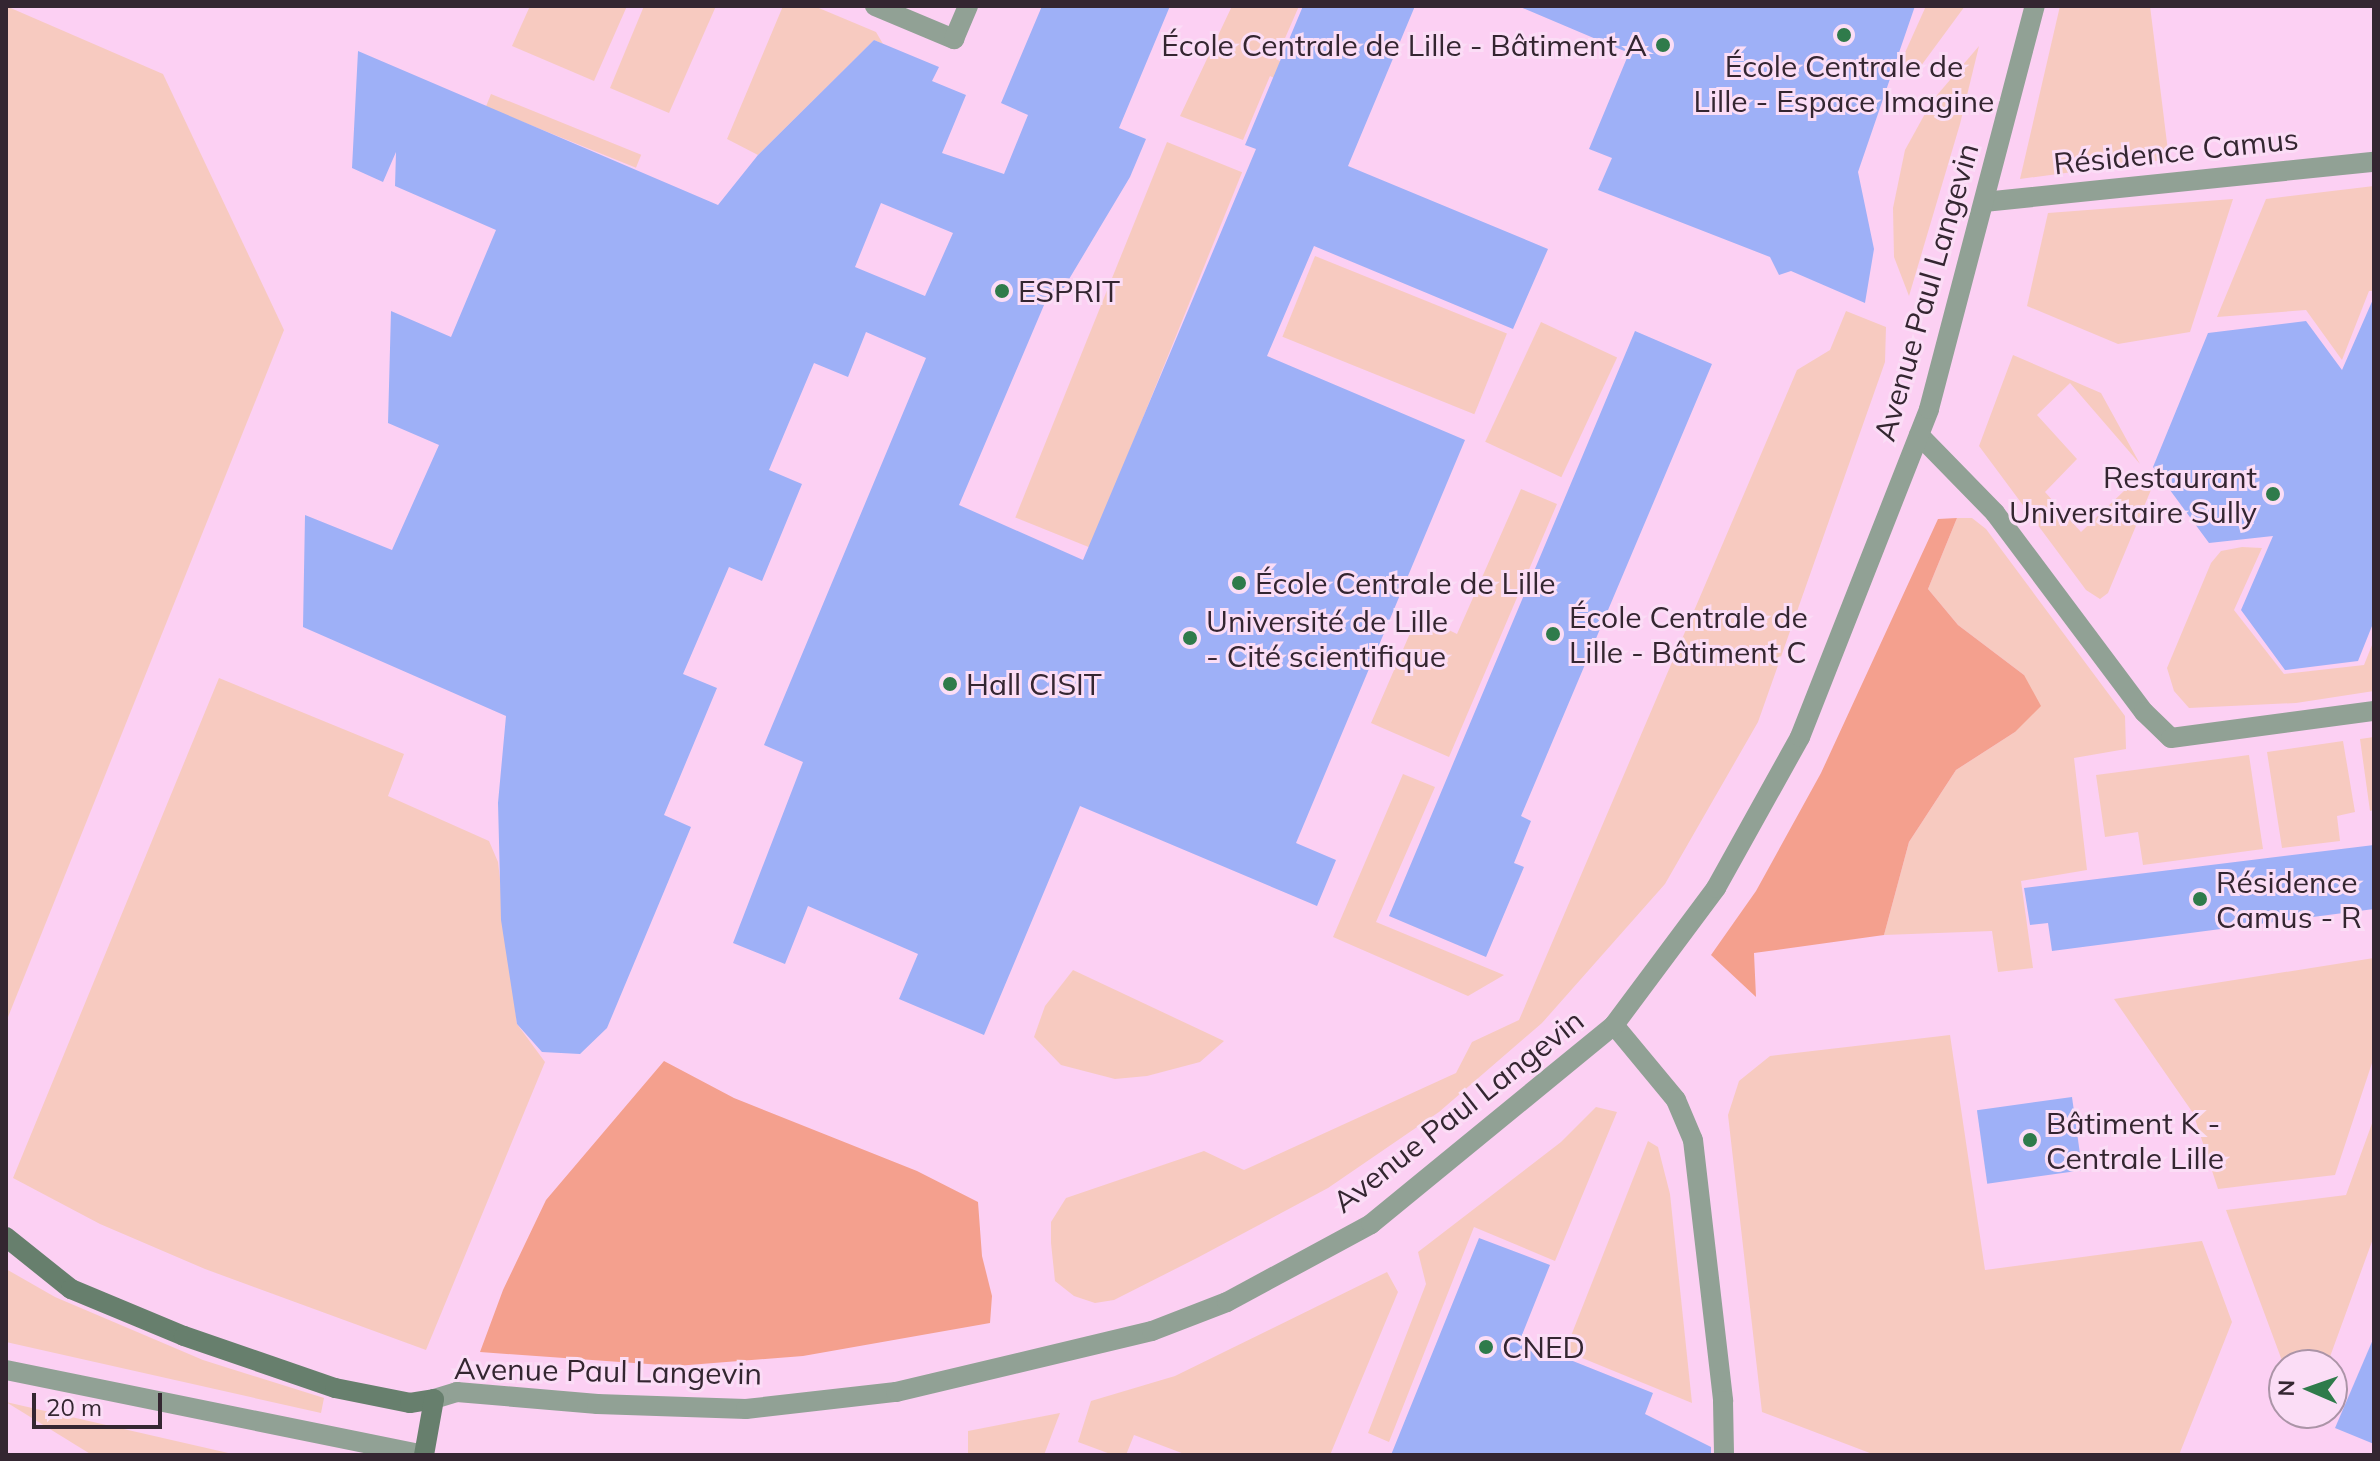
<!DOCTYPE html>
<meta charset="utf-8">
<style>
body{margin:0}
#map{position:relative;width:2380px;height:1461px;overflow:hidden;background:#fbddf6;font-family:Mulish,sans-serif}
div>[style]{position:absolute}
.built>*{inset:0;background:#fcd0f3}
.green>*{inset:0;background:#f7cac0;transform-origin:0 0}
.forest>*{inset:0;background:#f4a08e}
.building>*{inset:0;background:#9eb0f7;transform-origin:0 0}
.street>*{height:20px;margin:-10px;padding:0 10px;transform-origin:10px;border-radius:10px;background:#91a195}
.secondary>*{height:20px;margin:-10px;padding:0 10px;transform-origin:10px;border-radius:10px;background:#677f6d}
.dots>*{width:22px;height:22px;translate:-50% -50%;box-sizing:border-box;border:4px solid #fbddf6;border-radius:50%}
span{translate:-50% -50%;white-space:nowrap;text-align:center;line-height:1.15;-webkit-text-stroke:6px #fbddf6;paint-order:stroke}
.poi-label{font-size:30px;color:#342631}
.right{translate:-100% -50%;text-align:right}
.left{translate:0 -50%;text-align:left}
.street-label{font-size:30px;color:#342631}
.frame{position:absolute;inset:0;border:8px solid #342631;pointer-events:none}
.north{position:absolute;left:2268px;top:1349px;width:80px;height:80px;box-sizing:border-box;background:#fbddf6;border:2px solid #ab94a7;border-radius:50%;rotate:272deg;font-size:22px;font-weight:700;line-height:32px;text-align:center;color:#342631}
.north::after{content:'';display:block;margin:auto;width:28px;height:36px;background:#2f7b4b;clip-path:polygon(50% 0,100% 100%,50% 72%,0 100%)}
.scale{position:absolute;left:32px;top:1393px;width:130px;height:36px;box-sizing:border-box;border:4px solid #342631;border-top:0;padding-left:10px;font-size:24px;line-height:28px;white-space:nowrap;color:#342631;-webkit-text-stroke:6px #fbddf6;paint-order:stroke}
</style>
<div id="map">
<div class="built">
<div style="clip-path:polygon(evenodd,6px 6px,2374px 6px,2374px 1455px,6px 1455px,6px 6px,2284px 1365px,2332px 1365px,2332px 1413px,2284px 1413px,2284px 1365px)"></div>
</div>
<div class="green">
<div style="clip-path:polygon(6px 6px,163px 74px,284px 330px,6px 1022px)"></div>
<div style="clip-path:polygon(530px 6px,627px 6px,594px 81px,512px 46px)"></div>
<div style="clip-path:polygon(644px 6px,716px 6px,669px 113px,610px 88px)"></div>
<div style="clip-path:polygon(783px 6px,814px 6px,876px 32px,883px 44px,874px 40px,758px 155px,727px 139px)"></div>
<div style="clip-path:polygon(1232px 6px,1299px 6px,1276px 59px,1287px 65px,1280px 81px,1270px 76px,1243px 140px,1180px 116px)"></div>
<div style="clip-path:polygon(1926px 6px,1965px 6px,1915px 74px,1899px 66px)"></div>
<div style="clip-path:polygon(2060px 6px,2150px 6px,2169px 159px,2020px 179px)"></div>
<div style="clip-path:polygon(1979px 46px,1960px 124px,1909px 296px,1894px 257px,1893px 208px,1905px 150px,1932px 101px)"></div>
<div style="left:491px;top:94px;width:162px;height:14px;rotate:22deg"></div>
<div style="left:1167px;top:142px;width:81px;height:405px;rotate:22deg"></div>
<div style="clip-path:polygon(2374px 186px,2374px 291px,2369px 291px,2342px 360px,2306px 310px,2217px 317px,2266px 199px)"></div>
<div style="clip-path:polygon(2233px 199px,2190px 332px,2118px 344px,2027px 306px,2048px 213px)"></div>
<div style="left:1315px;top:256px;width:207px;height:87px;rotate:22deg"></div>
<div style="clip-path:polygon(1846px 311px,1886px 327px,1885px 362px,1758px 722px,1665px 884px,1542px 1023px,1439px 1112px,1328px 1188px,1197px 1258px,1114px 1300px,1095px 1303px,1074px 1296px,1055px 1281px,1051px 1243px,1051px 1222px,1066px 1198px,1204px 1151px,1244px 1170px,1456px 1073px,1472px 1042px,1519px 1020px,1797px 370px,1830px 350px)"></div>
<div style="left:1541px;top:322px;width:84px;height:132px;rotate:25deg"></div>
<div style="clip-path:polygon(2013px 355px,2101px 393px,2140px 464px,2070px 383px,2037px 415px,2077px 459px,2045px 492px,2081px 532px,2146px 470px,2153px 485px,2108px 593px,2100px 599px,2086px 590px,1979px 446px)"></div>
<div style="clip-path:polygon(1521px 489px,1557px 504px,1449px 757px,1371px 723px,1418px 615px,1457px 634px)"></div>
<div style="clip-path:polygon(1957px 518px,1972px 518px,1986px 529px,2125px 716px,2126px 749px,2074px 758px,2087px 870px,2021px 881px,2033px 968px,1998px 972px,1992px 931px,1884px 935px,1909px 842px,1956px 770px,2015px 732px,2024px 675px,1958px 625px,1928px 589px)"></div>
<div style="clip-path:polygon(2242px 547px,2262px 548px,2234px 610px,2284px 674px,2364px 665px,2374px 640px,2374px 691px,2296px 703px,2189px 708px,2174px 691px,2167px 668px,2211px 563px,2221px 551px)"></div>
<div style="clip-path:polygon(219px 678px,404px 754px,388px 796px,489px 841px,498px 862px,517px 1024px,545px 1062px,426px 1350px,205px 1269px,100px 1224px,13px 1178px)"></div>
<div style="clip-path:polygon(2374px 737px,2374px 810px,2370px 811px,2360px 739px)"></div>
<div style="clip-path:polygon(2343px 741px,2355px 812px,2337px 816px,2340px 841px,2282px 848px,2267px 752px)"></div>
<div style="clip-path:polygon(2249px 755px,2263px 849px,2143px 865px,2138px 832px,2105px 837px,2096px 775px)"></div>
<div style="clip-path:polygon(1403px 774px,1435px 787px,1376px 922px,1504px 975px,1468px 996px,1333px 937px)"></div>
<div style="clip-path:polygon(2374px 958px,2374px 1057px,2335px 1175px,2218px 1189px,2193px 1113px,2114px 999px)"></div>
<div style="clip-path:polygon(1073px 970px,1224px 1041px,1200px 1062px,1147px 1076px,1115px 1079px,1061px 1065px,1034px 1037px,1045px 1006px)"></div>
<div style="clip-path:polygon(1950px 1035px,1985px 1270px,2202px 1241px,2232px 1322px,2179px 1455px,1875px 1455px,1762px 1412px,1728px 1115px,1739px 1081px,1770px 1056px)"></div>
<div style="clip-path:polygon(1596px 1107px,1617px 1112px,1555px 1261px,1474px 1227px,1389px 1442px,1368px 1433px,1426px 1284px,1418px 1252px,1561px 1142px)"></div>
<div style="clip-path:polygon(2374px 1118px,2374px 1236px,2327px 1365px,2284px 1366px,2226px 1210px,2346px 1195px)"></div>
<div style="clip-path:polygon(1648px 1141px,1658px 1147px,1670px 1194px,1692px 1403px,1565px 1351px)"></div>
<div style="clip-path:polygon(6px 1269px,55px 1297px,203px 1360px,324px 1398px,321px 1413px,6px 1342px)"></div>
<div style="clip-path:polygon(1387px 1272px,1398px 1292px,1330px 1455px,1187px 1455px,1134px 1435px,1126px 1455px,1113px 1455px,1078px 1442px,1091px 1401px,1175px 1376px)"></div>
<div style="clip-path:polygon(6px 1402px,237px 1455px,92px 1455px)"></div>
<div style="clip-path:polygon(1060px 1413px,1044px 1455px,968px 1455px,968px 1431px)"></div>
</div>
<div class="forest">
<div style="clip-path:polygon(1957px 518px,1928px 589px,1958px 625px,2024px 675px,2041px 706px,2015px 732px,1956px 770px,1909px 842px,1884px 935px,1754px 953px,1756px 997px,1711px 955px,1756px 891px,1821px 773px,1938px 519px)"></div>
<div style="clip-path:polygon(664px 1061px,734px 1098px,917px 1171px,978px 1202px,982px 1256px,992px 1296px,990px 1323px,803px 1356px,676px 1366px,480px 1352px,503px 1290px,546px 1200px)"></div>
</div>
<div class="building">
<div style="clip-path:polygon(evenodd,1042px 6px,1170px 6px,1119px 128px,1146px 139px,1130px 177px,1056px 301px,1047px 298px,959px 505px,1083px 560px,1256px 149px,1245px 145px,1303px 6px,1415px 6px,1348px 166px,1548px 249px,1513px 329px,1314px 246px,1267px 356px,1465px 440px,1296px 843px,1336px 860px,1317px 906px,1080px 806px,984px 1035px,899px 999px,918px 954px,808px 906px,785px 964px,733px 943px,803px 762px,764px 745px,926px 358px,866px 332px,848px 377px,814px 363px,769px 470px,802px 484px,762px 581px,729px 567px,683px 674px,717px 688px,664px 815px,691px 827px,607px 1028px,580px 1054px,542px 1052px,517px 1024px,501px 920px,498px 803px,506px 716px,303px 627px,305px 515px,392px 550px,439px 445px,388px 423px,391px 311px,451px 337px,496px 230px,395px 186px,396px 152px,383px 182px,352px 168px,358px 51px,718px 205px,758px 155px,874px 40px,939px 67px,932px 81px,966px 95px,942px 153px,1004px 174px,1028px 115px,1001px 103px,1042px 6px,881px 203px,953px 233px,925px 296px,855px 267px,881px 203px)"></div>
<div style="clip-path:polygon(1518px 6px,1915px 6px,1858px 172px,1874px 249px,1865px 303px,1791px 271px,1779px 275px,1770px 257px,1598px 190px,1612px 158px,1589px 149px,1629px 53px)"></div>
<div style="clip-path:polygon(2374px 297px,2374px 621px,2358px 661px,2285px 670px,2241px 610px,2273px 536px,2209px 543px,2153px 467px,2208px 333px,2306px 321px,2342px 370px)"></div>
<div style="clip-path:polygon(1635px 331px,1712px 364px,1521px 816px,1531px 821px,1514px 863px,1524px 867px,1486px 957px,1389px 916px)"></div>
<div style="clip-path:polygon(2374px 845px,2374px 909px,2052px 951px,2048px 923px,2030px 925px,2024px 888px)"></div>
<div style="left:2072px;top:1097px;width:74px;height:96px;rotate:82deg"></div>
<div style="clip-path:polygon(1479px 1238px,1550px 1265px,1520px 1340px,1653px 1393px,1645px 1414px,1711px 1447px,1711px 1455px,1391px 1455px)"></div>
<div style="clip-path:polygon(2374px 1337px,2374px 1444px,2335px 1428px)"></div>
</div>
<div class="street">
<div style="left:875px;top:6px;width:86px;rotate:22.7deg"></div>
<div style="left:954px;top:39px;width:36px;rotate:-67deg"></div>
<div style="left:1984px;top:202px;width:392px;rotate:-5.9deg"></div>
<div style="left:1919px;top:435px;width:109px;rotate:45.7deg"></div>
<div style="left:1995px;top:513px;width:249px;rotate:53.2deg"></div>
<div style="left:2144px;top:712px;width:37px;rotate:44deg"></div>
<div style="left:2171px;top:738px;width:205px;rotate:-7.6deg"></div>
<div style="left:1614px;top:1025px;width:97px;rotate:50.4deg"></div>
<div style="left:1676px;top:1100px;width:43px;rotate:67deg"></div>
<div style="left:1693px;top:1140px;width:263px;rotate:83.4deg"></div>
<div style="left:1723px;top:1401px;width:54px;rotate:88.9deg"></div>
<div style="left:6px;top:1370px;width:427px;rotate:11.5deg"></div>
<div style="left:434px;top:1399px;width:24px;rotate:-17deg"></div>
<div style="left:457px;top:1392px;width:141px;rotate:4.9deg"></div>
<div style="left:597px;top:1404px;width:149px;rotate:1.9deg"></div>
<div style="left:746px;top:1409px;width:151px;rotate:-6.5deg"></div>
<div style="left:896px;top:1392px;width:263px;rotate:-13.4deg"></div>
<div style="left:1152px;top:1331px;width:80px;rotate:-21.1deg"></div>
<div style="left:1227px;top:1302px;width:164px;rotate:-28.4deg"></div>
<div style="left:1371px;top:1224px;width:314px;rotate:-39.3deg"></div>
<div style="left:1614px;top:1025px;width:171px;rotate:-53.3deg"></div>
<div style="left:1716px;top:888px;width:173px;rotate:-60.9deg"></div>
<div style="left:1800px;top:737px;width:352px;rotate:-68.5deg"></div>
<div style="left:1929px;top:409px;width:417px;rotate:-75.3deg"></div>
</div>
<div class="secondary">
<div style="left:6px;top:1237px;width:83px;rotate:38.7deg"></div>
<div style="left:71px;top:1289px;width:122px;rotate:22.6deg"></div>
<div style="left:184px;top:1336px;width:160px;rotate:19deg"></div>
<div style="left:335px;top:1388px;width:76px;rotate:11.3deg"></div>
<div style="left:410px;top:1403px;width:24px;rotate:-9deg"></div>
<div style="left:434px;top:1399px;width:57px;rotate:100.1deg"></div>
</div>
<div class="dots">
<div style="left:1844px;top:35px;background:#2f7b4b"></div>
<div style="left:1663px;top:45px;background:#2f7b4b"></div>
<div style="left:1002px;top:291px;background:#2f7b4b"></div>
<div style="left:2273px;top:494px;background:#2f7b4b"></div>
<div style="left:1239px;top:583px;background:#2f7b4b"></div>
<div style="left:1553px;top:634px;background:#2f7b4b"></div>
<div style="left:1190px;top:638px;background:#2f7b4b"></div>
<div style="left:950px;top:684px;background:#2f7b4b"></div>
<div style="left:2200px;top:899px;background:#2f7b4b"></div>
<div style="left:2030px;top:1140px;background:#2f7b4b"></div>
<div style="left:1486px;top:1347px;background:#2f7b4b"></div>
</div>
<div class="poi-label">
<span class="right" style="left:1647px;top:45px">École Centrale de Lille - Bâtiment A</span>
<span style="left:1844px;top:83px">École Centrale de<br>Lille - Espace Imagine</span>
<span class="left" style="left:1018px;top:291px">ESPRIT</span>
<span class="right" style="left:2257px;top:494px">Restaurant<br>Universitaire Sully</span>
<span class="left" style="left:1255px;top:583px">École Centrale de Lille</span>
<span class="left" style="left:1569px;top:634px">École Centrale de<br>Lille - Bâtiment C</span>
<span class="left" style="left:1206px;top:638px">Université de Lille<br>‐ Cité scientifique</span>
<span class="left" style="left:966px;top:684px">Hall CISIT</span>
<span class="left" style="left:2216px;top:899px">Résidence<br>Camus - R</span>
<span class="left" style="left:2046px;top:1140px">Bâtiment K -<br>Centrale Lille</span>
<span class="left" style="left:1502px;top:1347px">CNED</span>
</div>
<div class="street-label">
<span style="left:2176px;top:151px;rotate:-6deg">Résidence Camus</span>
<span style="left:1926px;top:292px;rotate:-74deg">Avenue Paul Langevin</span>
<span style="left:1458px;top:1111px;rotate:-38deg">Avenue Paul Langevin</span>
<span style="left:608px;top:1371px;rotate:1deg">Avenue Paul Langevin</span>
</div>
<div class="frame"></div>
<div class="north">N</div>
<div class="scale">20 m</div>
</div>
